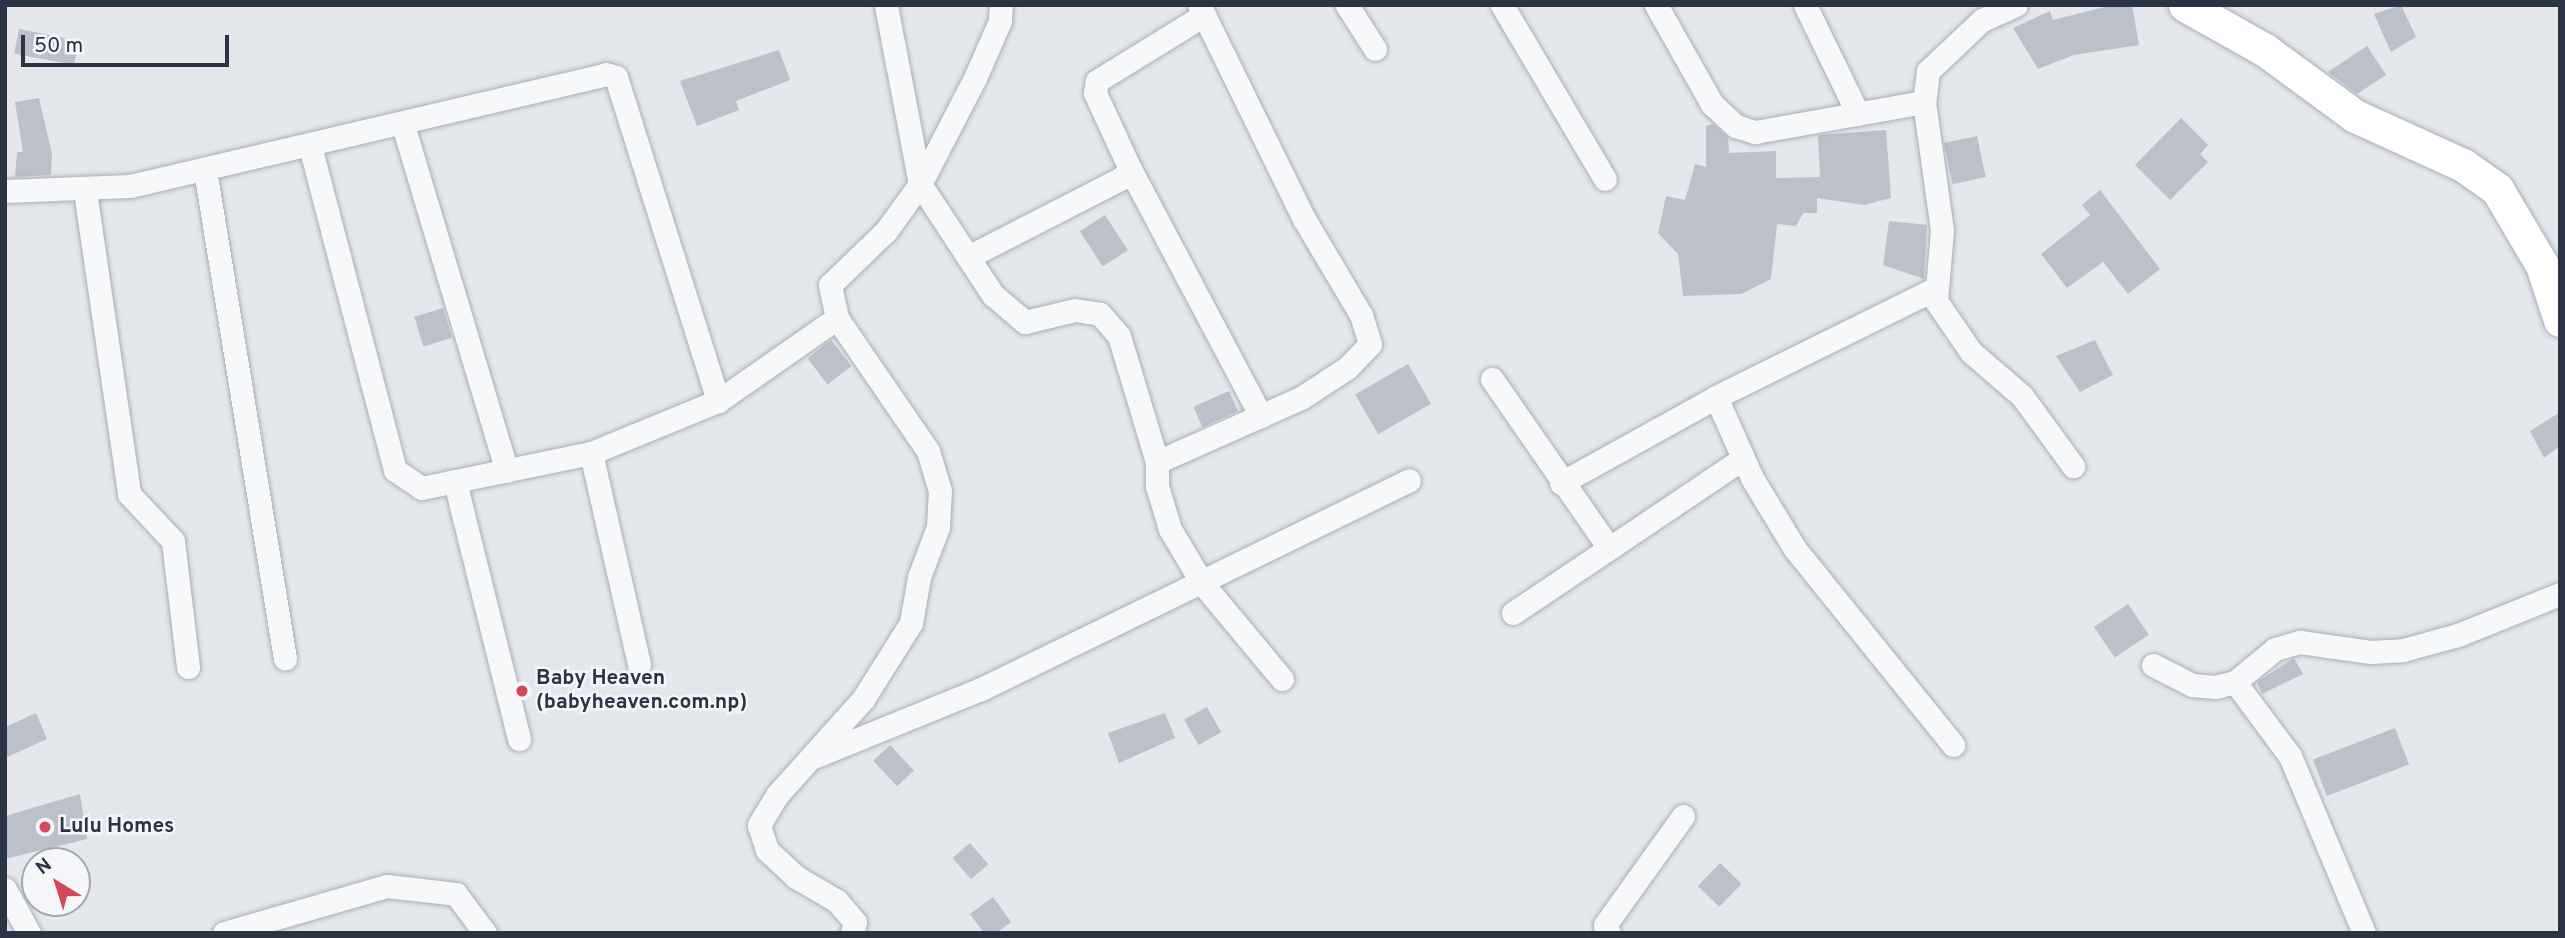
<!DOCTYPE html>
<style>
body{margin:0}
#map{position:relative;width:2565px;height:938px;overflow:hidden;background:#e4e7ec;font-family:Overpass,sans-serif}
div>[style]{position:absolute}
.building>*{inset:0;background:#bbc0ca;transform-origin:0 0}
.roads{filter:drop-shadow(0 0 2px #a9aeb7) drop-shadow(0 0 2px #a9aeb7)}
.street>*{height:23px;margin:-11.5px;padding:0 11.5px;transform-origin:11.5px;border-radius:11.5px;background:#f7f8fa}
.secondary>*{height:33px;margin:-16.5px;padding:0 16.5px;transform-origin:16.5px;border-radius:16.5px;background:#fff}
.dots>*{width:19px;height:19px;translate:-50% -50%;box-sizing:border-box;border:4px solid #f4f6f9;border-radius:50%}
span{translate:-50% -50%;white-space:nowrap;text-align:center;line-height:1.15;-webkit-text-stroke:5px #f4f6f9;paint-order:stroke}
.poi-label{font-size:21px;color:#2b3445;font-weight:700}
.left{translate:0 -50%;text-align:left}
.frame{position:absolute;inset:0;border:7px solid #2b3445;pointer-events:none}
.north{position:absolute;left:21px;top:847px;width:70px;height:70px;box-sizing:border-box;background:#f4f6f9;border:2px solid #a4a8b1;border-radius:50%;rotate:322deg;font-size:19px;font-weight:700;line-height:28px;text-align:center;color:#2b3445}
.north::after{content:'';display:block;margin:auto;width:24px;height:32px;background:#d1495b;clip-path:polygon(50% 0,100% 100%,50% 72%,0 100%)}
.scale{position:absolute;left:21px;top:35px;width:208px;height:32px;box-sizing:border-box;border:4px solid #2b3445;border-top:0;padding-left:9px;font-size:21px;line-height:24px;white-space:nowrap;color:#2b3445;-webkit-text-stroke:5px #f4f6f9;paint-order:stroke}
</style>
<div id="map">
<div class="building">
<div style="clip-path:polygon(2113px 5px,2132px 5px,2139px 45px,2074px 55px,2038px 69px,2013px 28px,2050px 11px,2053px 20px)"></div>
<div style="clip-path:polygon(2401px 5px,2416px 37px,2391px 52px,2374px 14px)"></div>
<div style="left:19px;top:29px;width:61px;height:25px;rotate:11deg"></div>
<div style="clip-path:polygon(2367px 46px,2386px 75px,2357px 94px,2328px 72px)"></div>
<div style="clip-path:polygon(779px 50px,790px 80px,736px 101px,739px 110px,697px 126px,680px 81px)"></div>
<div style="clip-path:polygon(39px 98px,52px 154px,51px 175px,15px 177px,17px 152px,23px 152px,15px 102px)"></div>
<div style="clip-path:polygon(2181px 118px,2208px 145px,2200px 154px,2208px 162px,2170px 200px,2135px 165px)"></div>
<div style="clip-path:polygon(1713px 124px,1728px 137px,1729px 153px,1776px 151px,1776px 178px,1820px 177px,1818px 135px,1886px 130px,1891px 198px,1864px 205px,1817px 198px,1817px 213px,1803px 213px,1796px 226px,1777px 224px,1771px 279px,1741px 294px,1683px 296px,1678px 254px,1658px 233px,1666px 196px,1685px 200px,1695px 164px,1706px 167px,1706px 126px)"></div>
<div style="left:1977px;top:136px;width:42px;height:34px;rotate:78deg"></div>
<div style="clip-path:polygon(2100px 190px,2160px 269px,2128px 294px,2103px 262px,2067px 288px,2041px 254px,2090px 215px,2082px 205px)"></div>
<div style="left:1105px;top:215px;width:42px;height:30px;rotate:57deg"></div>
<div style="clip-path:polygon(1889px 221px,1927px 225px,1924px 279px,1883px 265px)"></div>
<div style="left:443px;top:308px;width:31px;height:30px;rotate:73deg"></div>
<div style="left:831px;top:340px;width:33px;height:30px;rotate:52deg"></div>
<div style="clip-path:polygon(2095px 340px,2113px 375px,2080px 392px,2056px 356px)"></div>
<div style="left:1408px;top:364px;width:46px;height:61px;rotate:60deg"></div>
<div style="left:1229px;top:391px;width:22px;height:39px;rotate:66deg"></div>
<div style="clip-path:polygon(2560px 412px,2560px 446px,2544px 458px,2530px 431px)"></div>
<div style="left:2128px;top:604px;width:37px;height:41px;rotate:56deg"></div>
<div style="clip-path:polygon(2294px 658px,2303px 674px,2262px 694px,2257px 682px)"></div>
<div style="left:1207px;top:707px;width:29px;height:26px;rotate:61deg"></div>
<div style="clip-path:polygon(36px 713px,47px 739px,5px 758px,5px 727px)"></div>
<div style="clip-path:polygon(1165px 713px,1175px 738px,1119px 763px,1108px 733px)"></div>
<div style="left:2395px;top:728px;width:39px;height:88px;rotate:69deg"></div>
<div style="left:890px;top:745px;width:35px;height:23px;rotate:47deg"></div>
<div style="clip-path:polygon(80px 794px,87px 839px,5px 859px,5px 816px)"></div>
<div style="left:970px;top:843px;width:28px;height:23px;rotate:49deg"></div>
<div style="left:1720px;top:863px;width:30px;height:32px;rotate:44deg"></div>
<div style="clip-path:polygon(993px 897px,1011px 922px,996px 933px,984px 933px,970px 914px)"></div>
</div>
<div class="roads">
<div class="street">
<div style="left:1001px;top:5px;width:16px;rotate:94deg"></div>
<div style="left:1000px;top:21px;width:62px;rotate:113.7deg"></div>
<div style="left:975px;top:78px;width:119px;rotate:117.4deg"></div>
<div style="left:920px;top:184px;width:133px;rotate:56.7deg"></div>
<div style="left:993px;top:295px;width:42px;rotate:40.2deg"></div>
<div style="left:1025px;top:322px;width:51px;rotate:-13.5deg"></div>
<div style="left:1075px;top:310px;width:25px;rotate:9deg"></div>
<div style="left:1100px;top:314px;width:29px;rotate:49deg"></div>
<div style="left:1119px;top:336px;width:132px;rotate:73.2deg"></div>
<div style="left:1157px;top:462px;width:24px;rotate:90deg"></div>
<div style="left:1157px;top:486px;width:45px;rotate:73.2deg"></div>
<div style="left:1170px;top:529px;width:63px;rotate:59.3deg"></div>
<div style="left:1202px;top:583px;width:125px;rotate:50.2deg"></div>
<div style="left:1347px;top:5px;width:52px;rotate:57.5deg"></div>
<div style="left:1502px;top:5px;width:202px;rotate:59.4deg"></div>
<div style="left:1656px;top:5px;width:114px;rotate:60.5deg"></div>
<div style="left:1712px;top:104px;width:33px;rotate:43deg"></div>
<div style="left:1736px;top:126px;width:20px;rotate:18deg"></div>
<div style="left:1755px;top:132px;width:172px;rotate:-10.1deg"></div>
<div style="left:1805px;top:5px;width:121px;rotate:64.1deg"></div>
<div style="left:2016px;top:5px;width:37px;rotate:156deg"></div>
<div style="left:1982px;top:20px;width:74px;rotate:136.6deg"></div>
<div style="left:1928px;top:71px;width:31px;rotate:97deg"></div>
<div style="left:1924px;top:102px;width:129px;rotate:82deg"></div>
<div style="left:1942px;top:230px;width:71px;rotate:94.8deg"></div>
<div style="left:1936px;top:301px;width:62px;rotate:55.5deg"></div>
<div style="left:1971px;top:352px;width:67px;rotate:40.8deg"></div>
<div style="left:2022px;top:396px;width:87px;rotate:53.9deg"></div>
<div style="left:403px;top:125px;width:361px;rotate:73.3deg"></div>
<div style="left:310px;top:146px;width:335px;rotate:75.3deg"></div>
<div style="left:395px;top:470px;width:32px;rotate:34deg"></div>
<div style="left:422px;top:488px;width:173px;rotate:-11.7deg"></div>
<div style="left:591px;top:453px;width:137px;rotate:-22.3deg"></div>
<div style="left:718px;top:401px;width:145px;rotate:-34.9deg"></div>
<div style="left:1130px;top:169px;width:280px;rotate:62.1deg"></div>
<div style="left:205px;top:170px;width:495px;rotate:80.7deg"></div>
<div style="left:5px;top:191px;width:125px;rotate:-2.3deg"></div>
<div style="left:130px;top:186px;width:489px;rotate:-13.2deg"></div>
<div style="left:606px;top:74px;width:10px;rotate:17deg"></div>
<div style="left:616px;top:77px;width:340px;rotate:72.5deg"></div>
<div style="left:85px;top:191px;width:306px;rotate:81.7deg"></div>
<div style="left:129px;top:494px;width:64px;rotate:46.9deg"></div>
<div style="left:173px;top:541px;width:127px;rotate:83.2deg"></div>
<div style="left:968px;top:257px;width:173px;rotate:-27.2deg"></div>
<div style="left:1122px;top:178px;width:12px;rotate:-48deg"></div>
<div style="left:1130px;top:169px;width:84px;rotate:-114.7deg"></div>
<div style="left:1095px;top:93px;width:12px;rotate:-81deg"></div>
<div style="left:1097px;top:81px;width:126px;rotate:-31.7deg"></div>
<div style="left:1492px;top:379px;width:202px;rotate:55.3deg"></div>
<div style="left:1716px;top:397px;width:89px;rotate:66deg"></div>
<div style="left:1752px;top:478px;width:83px;rotate:58.8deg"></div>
<div style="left:1795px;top:549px;width:252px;rotate:51.1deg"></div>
<div style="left:591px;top:453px;width:217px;rotate:77.2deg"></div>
<div style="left:1157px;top:462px;width:158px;rotate:-24deg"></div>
<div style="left:1301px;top:398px;width:55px;rotate:-33.1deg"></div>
<div style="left:1347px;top:368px;width:33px;rotate:-46deg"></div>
<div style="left:1370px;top:344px;width:30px;rotate:-107deg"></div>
<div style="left:1361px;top:315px;width:112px;rotate:-120.7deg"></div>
<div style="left:1304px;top:219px;width:238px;rotate:-116.1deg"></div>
<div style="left:455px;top:482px;width:265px;rotate:76deg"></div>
<div style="left:1561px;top:483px;width:177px;rotate:-29deg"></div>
<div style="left:1716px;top:397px;width:246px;rotate:-26.3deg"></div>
<div style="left:1513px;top:613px;width:276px;rotate:-33.9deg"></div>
<div style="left:2153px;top:665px;width:44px;rotate:27.1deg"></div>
<div style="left:2192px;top:685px;width:23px;rotate:5deg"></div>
<div style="left:2215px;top:687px;width:21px;rotate:-14deg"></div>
<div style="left:2235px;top:682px;width:52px;rotate:-39.5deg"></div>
<div style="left:2275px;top:649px;width:26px;rotate:-16deg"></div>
<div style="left:2300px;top:642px;width:71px;rotate:8.1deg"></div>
<div style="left:2370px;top:652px;width:33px;rotate:-3deg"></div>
<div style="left:2403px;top:650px;width:57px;rotate:-15.3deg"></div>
<div style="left:2458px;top:635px;width:110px;rotate:-21.9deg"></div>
<div style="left:2235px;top:682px;width:92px;rotate:53.4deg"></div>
<div style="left:2290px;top:756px;width:192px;rotate:67.3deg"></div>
<div style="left:816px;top:756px;width:178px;rotate:-22.1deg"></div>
<div style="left:981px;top:689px;width:476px;rotate:-26deg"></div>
<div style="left:5px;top:889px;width:50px;rotate:61.4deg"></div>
<div style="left:224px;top:933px;width:170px;rotate:-16.1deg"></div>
<div style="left:387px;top:886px;width:69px;rotate:6.6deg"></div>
<div style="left:456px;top:894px;width:49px;rotate:53.4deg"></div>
<div style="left:852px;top:933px;width:11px;rotate:-75deg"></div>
<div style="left:855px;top:922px;width:28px;rotate:-131deg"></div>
<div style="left:837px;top:901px;width:48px;rotate:-149.7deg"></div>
<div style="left:796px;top:877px;width:40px;rotate:-137deg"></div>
<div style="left:767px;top:850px;width:26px;rotate:-108deg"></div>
<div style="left:759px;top:825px;width:35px;rotate:-59deg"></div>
<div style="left:777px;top:795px;width:129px;rotate:-48.1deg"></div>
<div style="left:863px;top:699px;width:90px;rotate:-57.7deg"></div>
<div style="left:911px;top:623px;width:47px;rotate:-80.1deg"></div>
<div style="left:919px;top:577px;width:53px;rotate:-69.2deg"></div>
<div style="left:938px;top:527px;width:36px;rotate:-87deg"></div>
<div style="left:940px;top:491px;width:42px;rotate:-106.7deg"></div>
<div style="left:928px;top:451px;width:161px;rotate:-124.4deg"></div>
<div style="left:837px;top:318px;width:34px;rotate:-102deg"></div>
<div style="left:830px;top:285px;width:78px;rotate:-44deg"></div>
<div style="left:886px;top:231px;width:58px;rotate:-54.1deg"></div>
<div style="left:920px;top:184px;width:182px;rotate:-100.8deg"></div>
<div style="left:1609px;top:933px;width:9px;rotate:-117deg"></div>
<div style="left:1605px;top:925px;width:134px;rotate:-54.4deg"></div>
</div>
<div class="secondary">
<div style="left:2185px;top:5px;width:92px;rotate:29.4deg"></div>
<div style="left:2265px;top:50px;width:112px;rotate:36.3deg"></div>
<div style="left:2355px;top:116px;width:119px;rotate:24.4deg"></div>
<div style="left:2463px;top:165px;width:42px;rotate:35.2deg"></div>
<div style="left:2497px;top:189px;width:88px;rotate:59.4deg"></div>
<div style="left:2542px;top:265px;width:58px;rotate:71.9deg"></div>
</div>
</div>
<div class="dots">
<div style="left:522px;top:691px;background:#d1495b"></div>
<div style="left:45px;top:827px;background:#d1495b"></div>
</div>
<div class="poi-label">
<span class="left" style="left:536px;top:691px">Baby Heaven<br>(babyheaven.com.np)</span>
<span class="left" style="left:59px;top:827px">Lulu Homes</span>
</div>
<div class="frame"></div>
<div class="north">N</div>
<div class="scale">50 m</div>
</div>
